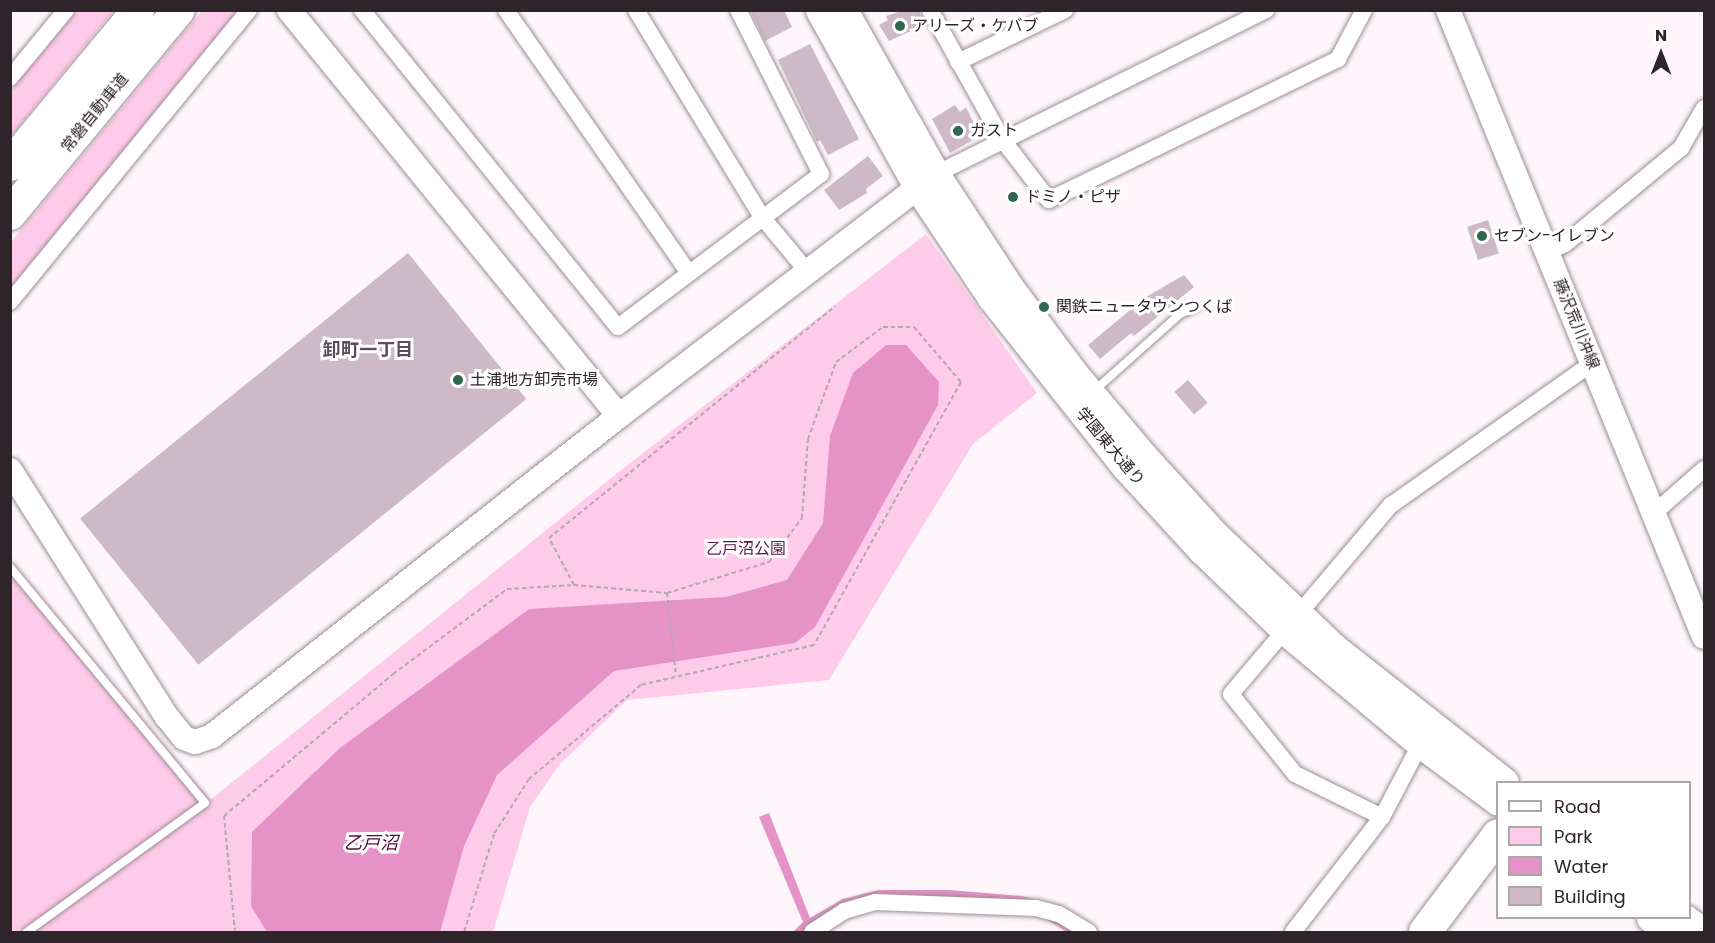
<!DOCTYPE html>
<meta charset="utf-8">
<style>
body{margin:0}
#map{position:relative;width:1715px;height:943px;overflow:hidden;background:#fef6fa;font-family:Poppins,"Noto Sans JP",sans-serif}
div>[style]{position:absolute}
.green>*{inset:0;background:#ffcbea}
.water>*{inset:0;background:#e592c6}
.building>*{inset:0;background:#cebac6;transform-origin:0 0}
.path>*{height:2px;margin-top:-1px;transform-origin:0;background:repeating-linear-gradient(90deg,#b1a9ad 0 4.5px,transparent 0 7.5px)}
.roads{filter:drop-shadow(0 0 2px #9f8d98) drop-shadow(0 0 2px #9f8d98)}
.lane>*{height:8px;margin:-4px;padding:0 4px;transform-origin:4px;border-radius:4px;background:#fff}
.street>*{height:16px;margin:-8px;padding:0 8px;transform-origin:8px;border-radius:8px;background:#fff}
.secondary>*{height:24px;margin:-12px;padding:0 12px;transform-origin:12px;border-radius:12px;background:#fff}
.primary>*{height:27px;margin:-13.5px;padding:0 13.5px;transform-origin:13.5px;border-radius:13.5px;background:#fff}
.highway>*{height:32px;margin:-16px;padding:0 16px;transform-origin:16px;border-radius:16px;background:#fff}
.dots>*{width:16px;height:16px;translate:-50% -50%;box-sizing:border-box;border:3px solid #fff;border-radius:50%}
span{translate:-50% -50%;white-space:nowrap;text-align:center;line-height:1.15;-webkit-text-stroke:6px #fff;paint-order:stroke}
.poi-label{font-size:16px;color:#2d252a}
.left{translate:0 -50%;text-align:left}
.street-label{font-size:16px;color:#2d252a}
.park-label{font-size:16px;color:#5c1447}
.neighbourhood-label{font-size:18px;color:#5d4d56;font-weight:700}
.water-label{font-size:18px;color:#51063d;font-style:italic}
.frame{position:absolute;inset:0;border:12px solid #2d252a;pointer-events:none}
.legend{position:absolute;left:1496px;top:781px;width:195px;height:138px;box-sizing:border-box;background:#fff;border:2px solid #aba8aa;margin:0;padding:8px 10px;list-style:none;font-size:18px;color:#2d252a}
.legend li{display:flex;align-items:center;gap:12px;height:30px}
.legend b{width:30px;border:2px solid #aba8aa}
.north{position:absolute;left:1631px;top:24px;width:60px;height:60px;-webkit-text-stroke:4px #fff;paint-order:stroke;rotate:0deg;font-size:16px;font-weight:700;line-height:24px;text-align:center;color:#2d252a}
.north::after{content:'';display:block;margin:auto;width:21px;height:27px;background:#2d252a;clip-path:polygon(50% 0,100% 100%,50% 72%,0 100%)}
</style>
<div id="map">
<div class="green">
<div style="clip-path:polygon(76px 11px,113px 11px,11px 136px,10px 91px)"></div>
<div style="clip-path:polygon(202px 11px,242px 11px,11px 291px,11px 242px)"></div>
<div style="clip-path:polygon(926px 234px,1037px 393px,973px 444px,829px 680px,627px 700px,560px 764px,530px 807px,493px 932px,11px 932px,10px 569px,210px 800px,616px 474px)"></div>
</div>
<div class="water">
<div style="clip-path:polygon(886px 345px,906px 345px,939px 382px,938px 405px,815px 627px,795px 643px,614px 671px,497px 775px,464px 846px,440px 932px,267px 932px,251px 906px,252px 832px,340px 748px,529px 609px,726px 597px,787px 580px,823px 523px,830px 436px,853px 373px)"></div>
<div style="clip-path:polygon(769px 813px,810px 918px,843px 899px,879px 890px,949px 890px,1022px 896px,1060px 907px,1083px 932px,1067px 932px,1046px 919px,1060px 908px,881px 898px,805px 932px,793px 932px,803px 922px,759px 817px)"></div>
</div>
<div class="building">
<div style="clip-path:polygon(750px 10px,784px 10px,792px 27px,765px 41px)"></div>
<div style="clip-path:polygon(904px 10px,918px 10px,926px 24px,889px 41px,879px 25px,888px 20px,886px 16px)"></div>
<div style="clip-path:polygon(810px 44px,859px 139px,828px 155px,820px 140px,817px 142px,778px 60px)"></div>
<div style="clip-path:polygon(955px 105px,960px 112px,966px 107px,980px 136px,950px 153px,932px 119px)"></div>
<div style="clip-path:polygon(868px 156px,883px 176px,866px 189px,867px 193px,839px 210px,824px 190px)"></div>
<div style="left:1488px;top:220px;width:35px;height:22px;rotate:72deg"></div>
<div style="left:408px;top:253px;width:188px;height:422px;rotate:51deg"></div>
<div style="clip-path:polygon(1184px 275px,1194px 287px,1134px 336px,1131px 333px,1100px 359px,1088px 345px,1146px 297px)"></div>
<div style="left:1188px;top:380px;width:30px;height:18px;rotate:49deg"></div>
</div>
<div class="path">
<div style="left:574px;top:585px;width:53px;rotate:-118deg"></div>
<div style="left:549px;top:538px;width:368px;rotate:-39deg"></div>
<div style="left:667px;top:593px;width:83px;rotate:83.8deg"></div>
<div style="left:235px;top:932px;width:117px;rotate:-95.4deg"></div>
<div style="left:224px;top:816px;width:221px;rotate:-40deg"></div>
<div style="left:393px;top:674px;width:142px;rotate:-36.7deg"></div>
<div style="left:507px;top:589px;width:67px;rotate:-3.4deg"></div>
<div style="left:574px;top:585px;width:93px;rotate:4.9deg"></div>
<div style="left:667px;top:593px;width:107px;rotate:-16.9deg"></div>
<div style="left:769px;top:562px;width:55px;rotate:-53.1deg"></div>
<div style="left:802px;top:518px;width:79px;rotate:-85.7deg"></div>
<div style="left:808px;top:439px;width:82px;rotate:-70deg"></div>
<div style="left:836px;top:362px;width:59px;rotate:-36.7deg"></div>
<div style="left:883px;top:327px;width:31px"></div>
<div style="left:914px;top:327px;width:72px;rotate:49.5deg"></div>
<div style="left:961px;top:382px;width:301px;rotate:119.2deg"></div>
<div style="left:814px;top:645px;width:178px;rotate:167deg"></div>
<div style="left:641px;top:685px;width:146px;rotate:140deg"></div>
<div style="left:529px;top:779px;width:65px;rotate:122.5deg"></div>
<div style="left:494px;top:834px;width:102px;rotate:107deg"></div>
</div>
<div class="roads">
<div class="lane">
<div style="left:1094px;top:391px;width:115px;rotate:-41.8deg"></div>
<div style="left:1180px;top:314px;width:17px;rotate:-24deg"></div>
<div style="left:10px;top:567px;width:306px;rotate:50.4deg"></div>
<div style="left:205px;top:803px;width:220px;rotate:144.1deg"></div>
</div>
<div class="street">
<div style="left:362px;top:10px;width:407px;rotate:51.1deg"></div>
<div style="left:618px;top:327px;width:254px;rotate:-37deg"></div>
<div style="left:821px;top:174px;width:184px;rotate:-116.8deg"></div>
<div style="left:506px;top:10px;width:320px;rotate:55.2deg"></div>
<div style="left:636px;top:10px;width:242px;rotate:58.7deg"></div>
<div style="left:762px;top:217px;width:70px;rotate:50.2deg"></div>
<div style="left:930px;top:10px;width:148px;rotate:60.8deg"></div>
<div style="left:1002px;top:139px;width:77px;rotate:52.4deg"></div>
<div style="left:1049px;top:200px;width:322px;rotate:-26deg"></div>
<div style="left:1338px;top:59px;width:55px;rotate:-62deg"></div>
<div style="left:958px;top:62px;width:119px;rotate:-25.9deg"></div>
<div style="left:10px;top:78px;width:88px;rotate:-50.5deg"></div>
<div style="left:936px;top:174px;width:369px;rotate:-26.4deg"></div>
<div style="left:1547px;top:253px;width:20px;rotate:-27deg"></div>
<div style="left:1565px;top:244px;width:151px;rotate:-39.6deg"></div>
<div style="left:1681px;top:148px;width:46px;rotate:-60.1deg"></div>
<div style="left:10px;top:302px;width:377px;rotate:-50.7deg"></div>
<div style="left:1653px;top:514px;width:68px;rotate:-41.4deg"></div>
<div style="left:1382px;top:817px;width:97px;rotate:-153.7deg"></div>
<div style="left:1295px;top:774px;width:102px;rotate:-128.7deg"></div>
<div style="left:1231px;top:694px;width:248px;rotate:-49.8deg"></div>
<div style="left:1391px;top:505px;width:246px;rotate:-35.2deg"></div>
<div style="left:812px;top:932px;width:38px;rotate:-33deg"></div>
<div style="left:844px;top:911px;width:32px;rotate:-16deg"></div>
<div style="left:875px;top:902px;width:161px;rotate:2.1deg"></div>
<div style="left:1036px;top:908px;width:24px;rotate:15deg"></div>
<div style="left:1059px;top:914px;width:35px;rotate:31deg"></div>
<div style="left:1293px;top:932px;width:145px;rotate:-52.3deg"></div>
<div style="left:1382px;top:817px;width:69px;rotate:-62.3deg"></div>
</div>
<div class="secondary">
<div style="left:289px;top:10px;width:523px;rotate:50.9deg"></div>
<div style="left:1448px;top:10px;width:677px;rotate:67.79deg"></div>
<div style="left:10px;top:470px;width:293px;rotate:57.6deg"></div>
<div style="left:167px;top:717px;width:27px;rotate:51deg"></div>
<div style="left:184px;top:738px;width:12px;rotate:20deg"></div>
<div style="left:195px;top:742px;width:18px;rotate:-19deg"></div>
<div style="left:212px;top:736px;width:518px;rotate:-38.18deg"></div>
<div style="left:619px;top:416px;width:394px;rotate:-37.4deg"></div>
</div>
<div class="primary">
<div style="left:819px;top:10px;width:202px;rotate:61deg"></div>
<div style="left:917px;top:187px;width:133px;rotate:56.3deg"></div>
<div style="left:991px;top:298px;width:216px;rotate:51.6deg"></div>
<div style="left:1125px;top:467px;width:113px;rotate:47.5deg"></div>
<div style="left:1201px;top:550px;width:118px;rotate:44deg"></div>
<div style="left:1286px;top:632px;width:175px;rotate:39.9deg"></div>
<div style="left:1420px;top:744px;width:97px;rotate:36.6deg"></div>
<div style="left:844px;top:10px;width:188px;rotate:60.7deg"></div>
<div style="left:936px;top:174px;width:135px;rotate:56.8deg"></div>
<div style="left:1010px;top:287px;width:109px;rotate:53.2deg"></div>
<div style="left:1075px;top:374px;width:107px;rotate:49.9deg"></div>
<div style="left:1144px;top:456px;width:105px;rotate:47.7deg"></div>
<div style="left:1215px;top:534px;width:166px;rotate:43.5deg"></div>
<div style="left:1335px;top:648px;width:216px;rotate:38.2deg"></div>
<div style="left:1650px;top:918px;width:24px;rotate:35deg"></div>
<div style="left:1685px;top:918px;width:24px;rotate:36deg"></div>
</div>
<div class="highway">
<div style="left:10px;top:165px;width:201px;rotate:-50.4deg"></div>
<div style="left:10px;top:214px;width:265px;rotate:-50.4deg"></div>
<div style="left:1425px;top:932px;width:121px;rotate:-53deg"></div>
</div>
</div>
<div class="dots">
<div style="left:900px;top:26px;background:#30674e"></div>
<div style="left:958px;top:131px;background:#30674e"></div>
<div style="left:1013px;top:197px;background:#30674e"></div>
<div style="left:1482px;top:236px;background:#30674e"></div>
<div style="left:1044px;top:307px;background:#30674e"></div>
<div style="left:458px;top:380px;background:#30674e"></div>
</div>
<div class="poi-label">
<span class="left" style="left:912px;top:26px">アリーズ・ケバブ</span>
<span class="left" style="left:970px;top:131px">ガスト</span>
<span class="left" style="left:1025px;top:197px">ドミノ・ピザ</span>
<span class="left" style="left:1494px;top:236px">セブン-イレブン</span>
<span class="left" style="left:1056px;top:307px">関鉄ニュータウンつくば</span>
<span class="left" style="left:470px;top:380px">土浦地方卸売市場</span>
</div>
<div class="street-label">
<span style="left:95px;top:113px;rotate:-51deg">常磐自動車道</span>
<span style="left:1576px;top:324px;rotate:68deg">藤沢荒川沖線</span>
<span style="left:1110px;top:447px;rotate:50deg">学園東大通り</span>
</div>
<div class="park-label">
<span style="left:746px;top:549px">乙戸沼公園</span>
</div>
<div class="neighbourhood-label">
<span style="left:368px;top:350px">卸町一丁目</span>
</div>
<div class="water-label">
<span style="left:371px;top:843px">乙戸沼</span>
</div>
<div class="frame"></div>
<ul class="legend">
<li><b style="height:8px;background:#fff"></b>Road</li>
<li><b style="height:16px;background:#ffcbea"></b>Park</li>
<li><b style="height:16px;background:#e592c6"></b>Water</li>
<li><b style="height:16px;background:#cebac6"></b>Building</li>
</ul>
<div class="north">N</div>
</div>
